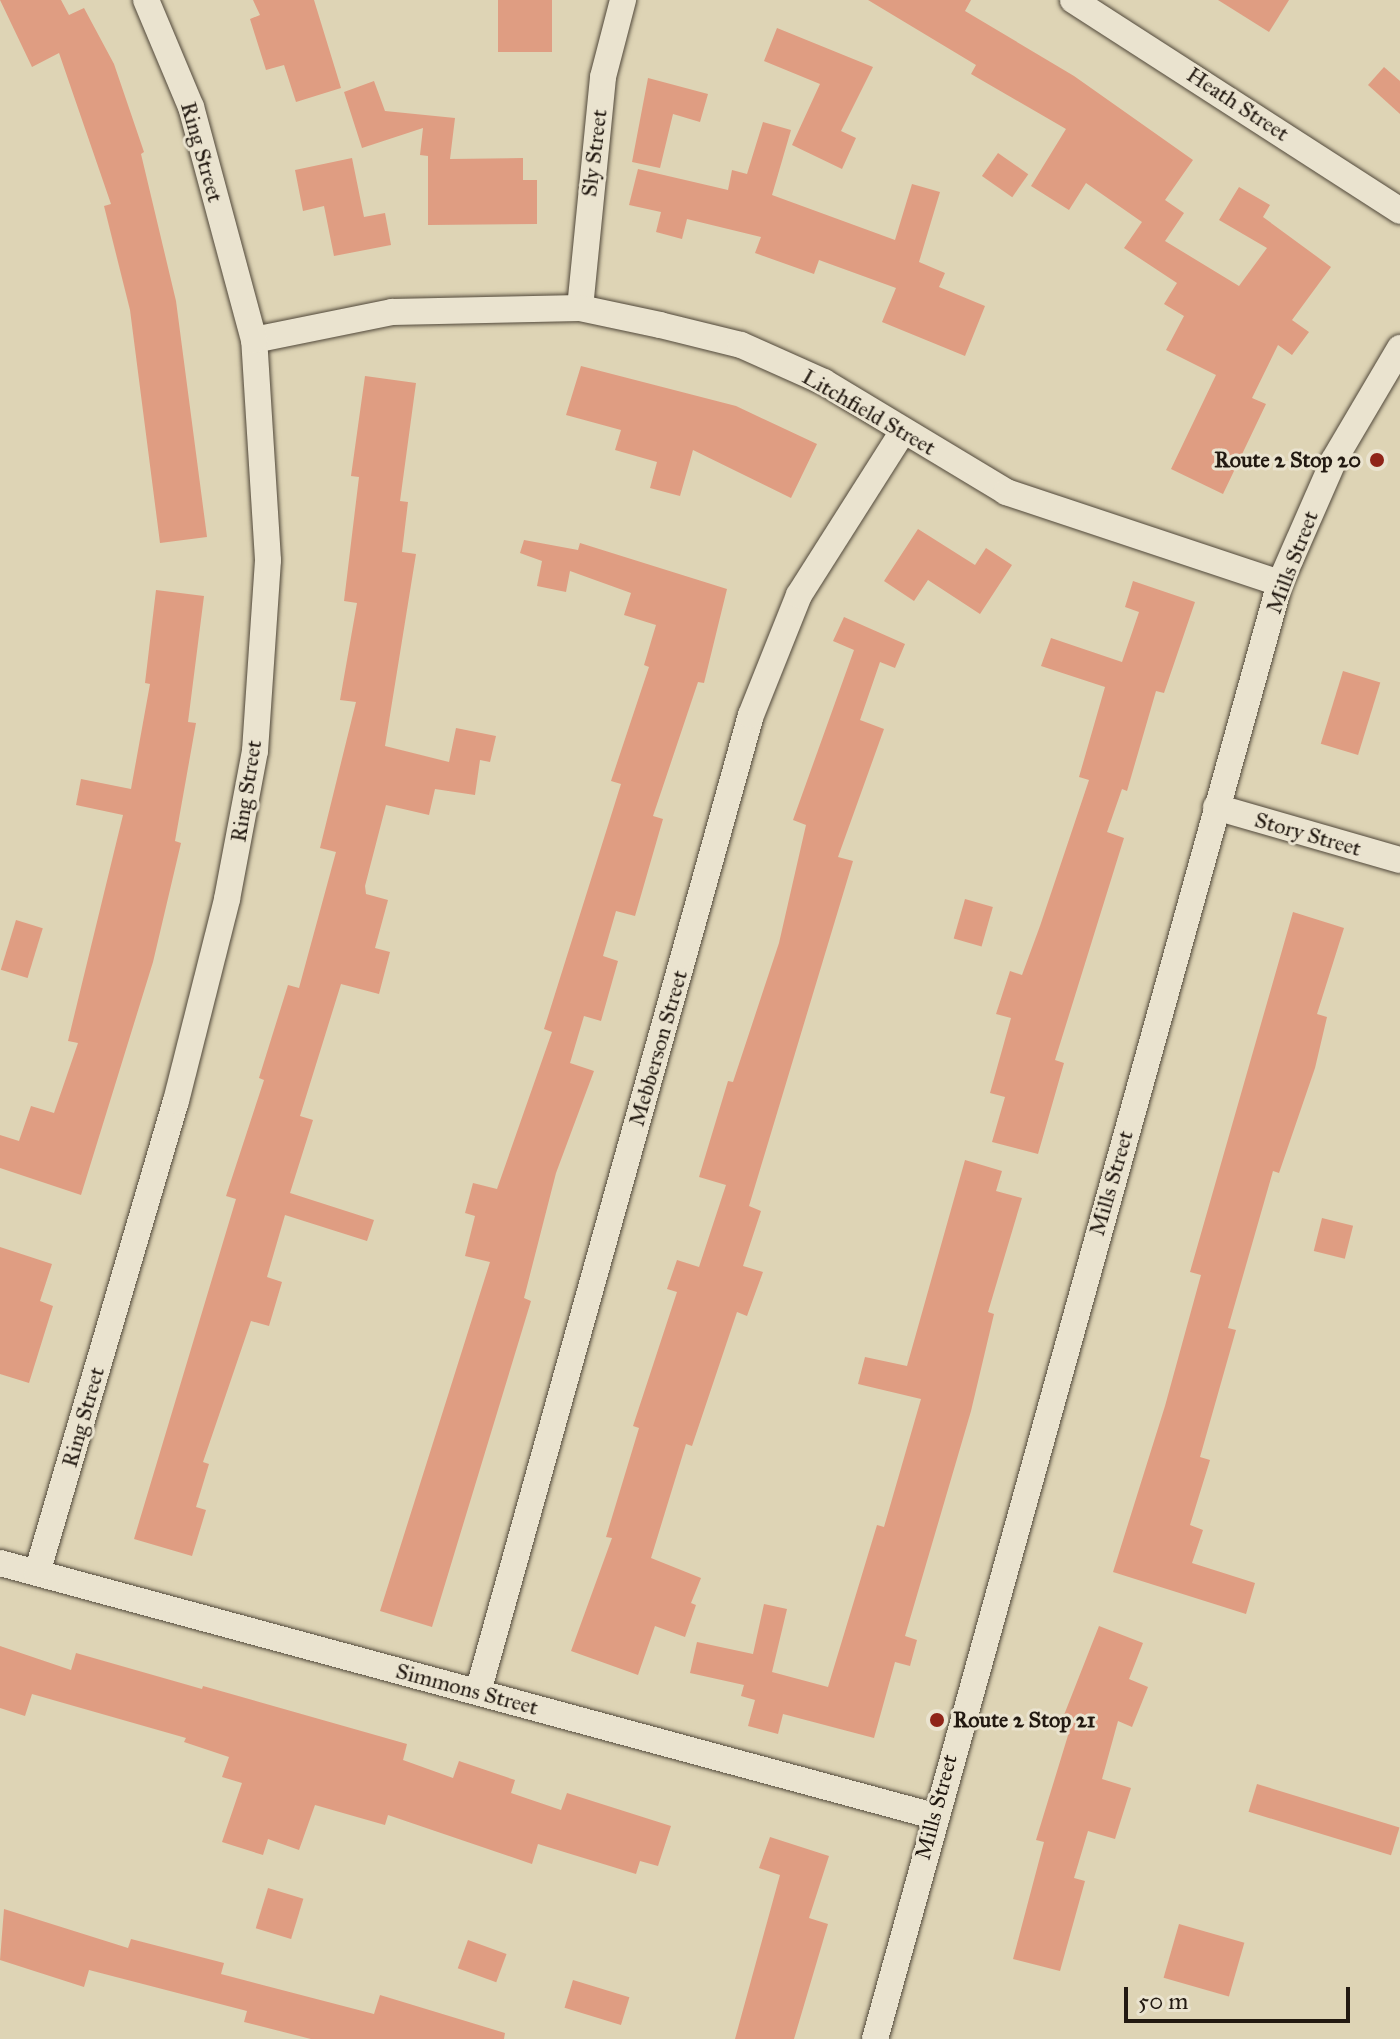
<!DOCTYPE html>
<style>
body{margin:0}
#map{position:relative;width:1400px;height:2039px;overflow:hidden;background:#ded4b5;font-family:"IM FELL Great Primer",serif}
div>[style]{position:absolute}
.building>*{inset:0;background:#df9d82;transform-origin:0 0}
.roads{filter:drop-shadow(0 0 2px #51483a) drop-shadow(0 0 2px #51483a)}
.street>*{height:26px;margin:-13px;padding:0 13px;transform-origin:13px;border-radius:13px;background:#eae3cf}
.dots>*{width:22px;height:22px;translate:-50% -50%;box-sizing:border-box;border:4px solid #eae3cf;border-radius:50%}
span{translate:-50% -50%;white-space:nowrap;text-align:center;line-height:1.15;-webkit-text-stroke:6px #eae3cf;paint-order:stroke}
.street-label{font-size:22px;color:#221911}
.poi-label{font-size:22px;color:#221911;font-weight:700}
.right{translate:-100% -50%;text-align:right}
.left{translate:0 -50%;text-align:left}
.scale{position:absolute;left:1124px;top:1987px;width:226px;height:36px;box-sizing:border-box;border:4px solid #221911;border-top:0;padding-left:10px;font-size:24px;line-height:28px;white-space:nowrap;color:#221911;-webkit-text-stroke:6px #eae3cf;paint-order:stroke}
</style>
<div id="map">
<div class="building">
<div style="clip-path:polygon(0 0,61px 0,69px 15px,84px 8px,114px 64px,144px 152px,141px 154px,176px 301px,207px 537px,160px 543px,130px 310px,104px 206px,111px 204px,59px 53px,32px 67px)"></div>
<div style="clip-path:polygon(253px 0,314px 0,341px 88px,296px 102px,284px 65px,266px 70px,250px 19px,260px 15px)"></div>
<div style="left:498px;top:0;width:54px;height:52px"></div>
<div style="clip-path:polygon(868px 0,971px 0,965px 11px,1074px 76px,1193px 160px,1165px 200px,1184px 213px,1165px 241px,1239px 286px,1267px 248px,1219px 220px,1239px 187px,1270px 205px,1263px 217px,1331px 267px,1292px 320px,1309px 332px,1292px 355px,1278px 345px,1252px 398px,1266px 404px,1223px 494px,1171px 469px,1216px 375px,1166px 350px,1184px 316px,1164px 304px,1177px 283px,1124px 248px,1142px 222px,1086px 183px,1069px 210px,1031px 186px,1066px 129px,971px 74px,976px 65px)"></div>
<div style="clip-path:polygon(1218px 0,1289px 0,1269px 32px)"></div>
<div style="clip-path:polygon(777px 28px,873px 67px,841px 131px,856px 138px,842px 169px,792px 145px,820px 84px,764px 61px)"></div>
<div style="clip-path:polygon(1384px 67px,1400px 81px,1400px 114px,1368px 85px)"></div>
<div style="clip-path:polygon(648px 78px,708px 94px,700px 122px,673px 114px,660px 168px,632px 162px)"></div>
<div style="clip-path:polygon(374px 81px,385px 111px,455px 118px,450px 159px,523px 158px,523px 180px,537px 180px,537px 224px,428px 225px,428px 156px,420px 155px,423px 128px,362px 148px,344px 92px)"></div>
<div style="clip-path:polygon(763px 122px,791px 130px,772px 195px,895px 240px,912px 184px,940px 192px,919px 262px,945px 273px,939px 287px,985px 306px,965px 356px,882px 322px,896px 288px,819px 260px,814px 274px,755px 253px,761px 237px,687px 219px,682px 239px,656px 232px,661px 212px,629px 205px,638px 169px,728px 190px,732px 170px,747px 174px)"></div>
<div style="left:998px;top:153px;width:37px;height:28px;rotate:35deg"></div>
<div style="clip-path:polygon(352px 158px,364px 217px,385px 213px,391px 245px,334px 256px,324px 206px,303px 211px,295px 170px)"></div>
<div style="clip-path:polygon(581px 366px,736px 406px,817px 444px,791px 498px,693px 450px,680px 496px,650px 488px,657px 462px,615px 450px,621px 430px,566px 415px)"></div>
<div style="clip-path:polygon(365px 376px,416px 383px,400px 501px,408px 502px,402px 552px,416px 554px,385px 746px,449px 762px,456px 728px,496px 736px,490px 762px,480px 760px,475px 795px,435px 789px,429px 815px,386px 805px,365px 886px,366px 894px,388px 900px,375px 948px,390px 952px,379px 994px,341px 984px,300px 1116px,313px 1120px,290px 1193px,374px 1220px,367px 1241px,285px 1215px,267px 1277px,282px 1282px,269px 1326px,251px 1321px,203px 1462px,209px 1464px,196px 1507px,206px 1510px,192px 1556px,134px 1539px,236px 1199px,226px 1196px,264px 1080px,259px 1078px,288px 985px,299px 988px,336px 852px,320px 848px,356px 702px,340px 700px,357px 603px,344px 601px,359px 477px,351px 476px)"></div>
<div style="clip-path:polygon(918px 529px,975px 565px,986px 548px,1012px 565px,980px 614px,928px 580px,914px 601px,884px 581px)"></div>
<div style="clip-path:polygon(524px 540px,578px 550px,580px 543px,727px 589px,704px 683px,698px 682px,653px 816px,663px 819px,635px 916px,616px 911px,603px 956px,618px 961px,601px 1021px,584px 1016px,570px 1063px,594px 1071px,556px 1173px,524px 1298px,531px 1301px,432px 1627px,380px 1611px,490px 1262px,465px 1256px,475px 1216px,465px 1213px,473px 1183px,497px 1189px,552px 1032px,544px 1029px,621px 784px,611px 781px,649px 667px,644px 665px,656px 625px,624px 615px,631px 593px,570px 571px,566px 592px,537px 586px,542px 561px,520px 553px)"></div>
<div style="clip-path:polygon(1133px 581px,1195px 602px,1164px 693px,1156px 691px,1127px 791px,1122px 789px,1107px 832px,1124px 838px,1055px 1060px,1064px 1063px,1038px 1154px,992px 1142px,1005px 1097px,990px 1093px,1011px 1018px,996px 1014px,1010px 971px,1022px 975px,1040px 926px,1089px 780px,1079px 777px,1105px 687px,1041px 666px,1051px 638px,1122px 662px,1139px 612px,1125px 607px)"></div>
<div style="clip-path:polygon(156px 590px,204px 596px,188px 722px,196px 723px,175px 841px,181px 843px,153px 962px,81px 1195px,0 1168px,0 1135px,19px 1141px,31px 1106px,54px 1113px,78px 1043px,68px 1041px,123px 815px,76px 805px,81px 779px,131px 789px,150px 684px,145px 683px)"></div>
<div style="clip-path:polygon(844px 617px,905px 644px,895px 668px,880px 662px,860px 720px,884px 729px,838px 857px,853px 861px,749px 1206px,761px 1211px,743px 1266px,763px 1272px,747px 1316px,737px 1312px,692px 1446px,686px 1444px,651px 1558px,701px 1578px,691px 1603px,696px 1605px,685px 1637px,655px 1626px,638px 1675px,571px 1651px,612px 1538px,606px 1537px,639px 1428px,633px 1426px,677px 1292px,667px 1289px,677px 1260px,699px 1267px,726px 1185px,699px 1177px,728px 1081px,733px 1082px,779px 943px,806px 825px,793px 820px,854px 650px,833px 641px)"></div>
<div style="left:1343px;top:671px;width:39px;height:76px;rotate:17deg"></div>
<div style="left:965px;top:899px;width:29px;height:41px;rotate:16deg"></div>
<div style="clip-path:polygon(1293px 912px,1344px 928px,1317px 1014px,1327px 1017px,1315px 1068px,1279px 1173px,1273px 1171px,1228px 1328px,1236px 1330px,1200px 1457px,1210px 1460px,1190px 1525px,1203px 1530px,1192px 1563px,1255px 1583px,1246px 1614px,1113px 1572px,1165px 1406px,1201px 1275px,1190px 1272px)"></div>
<div style="left:16px;top:920px;width:28px;height:52px;rotate:17deg"></div>
<div style="clip-path:polygon(965px 1160px,1002px 1171px,996px 1191px,1022px 1198px,988px 1312px,994px 1314px,971px 1411px,905px 1636px,917px 1640px,910px 1666px,895px 1662px,874px 1738px,783px 1714px,778px 1734px,748px 1726px,755px 1700px,741px 1696px,744px 1685px,690px 1673px,697px 1642px,753px 1654px,764px 1604px,787px 1609px,772px 1672px,828px 1687px,877px 1525px,884px 1527px,921px 1399px,858px 1384px,865px 1357px,907px 1366px)"></div>
<div style="left:1322px;top:1218px;width:32px;height:34px;rotate:14deg"></div>
<div style="clip-path:polygon(0 1247px,52px 1264px,40px 1301px,53px 1306px,29px 1383px,0 1374px)"></div>
<div style="clip-path:polygon(1099px 1626px,1143px 1643px,1129px 1679px,1148px 1687px,1132px 1727px,1118px 1721px,1102px 1779px,1131px 1788px,1115px 1839px,1088px 1831px,1074px 1878px,1085px 1881px,1060px 1971px,1013px 1959px,1044px 1842px,1036px 1840px,1073px 1719px,1064px 1715px)"></div>
<div style="clip-path:polygon(0 1646px,71px 1670px,76px 1653px,202px 1689px,203px 1686px,407px 1744px,403px 1760px,453px 1778px,459px 1761px,515px 1780px,511px 1793px,561px 1810px,567px 1793px,671px 1826px,658px 1866px,640px 1861px,636px 1874px,538px 1844px,532px 1864px,388px 1815px,385px 1825px,315px 1805px,299px 1850px,268px 1839px,263px 1855px,222px 1842px,242px 1783px,222px 1777px,229px 1757px,184px 1742px,186px 1738px,32px 1694px,25px 1716px,0 1708px)"></div>
<div style="left:1257px;top:1784px;width:149px;height:29px;rotate:17deg"></div>
<div style="clip-path:polygon(770px 1837px,829px 1856px,809px 1918px,828px 1924px,794px 2039px,735px 2039px,780px 1875px,759px 1868px)"></div>
<div style="left:268px;top:1888px;width:37px;height:42px;rotate:17deg"></div>
<div style="clip-path:polygon(4px 1909px,128px 1948px,131px 1939px,224px 1963px,221px 1974px,374px 2014px,380px 1995px,505px 2033px,504px 2039px,311px 2039px,244px 2022px,247px 2011px,89px 1970px,84px 1987px,0 1960px)"></div>
<div style="left:1179px;top:1924px;width:68px;height:56px;rotate:16deg"></div>
<div style="left:468px;top:1940px;width:41px;height:30px;rotate:20deg"></div>
<div style="left:573px;top:1980px;width:59px;height:29px;rotate:17deg"></div>
</div>
<div class="roads">
<div class="street">
<div style="left:1073px;top:0;width:389px;rotate:32.8deg"></div>
<div style="left:580px;top:308px;width:232px;rotate:-84.3deg"></div>
<div style="left:603px;top:77px;width:80px;rotate:-75.4deg"></div>
<div style="left:254px;top:340px;width:141px;rotate:-11.5deg"></div>
<div style="left:392px;top:312px;width:188px;rotate:-1.2deg"></div>
<div style="left:580px;top:308px;width:82px;rotate:12deg"></div>
<div style="left:660px;top:325px;width:83px;rotate:13.9deg"></div>
<div style="left:741px;top:345px;width:91px;rotate:24deg"></div>
<div style="left:824px;top:382px;width:213px;rotate:31.1deg"></div>
<div style="left:1006px;top:492px;width:289px;rotate:18.4deg"></div>
<div style="left:1216px;top:807px;width:191px;rotate:16.1deg"></div>
<div style="left:0;top:1563px;width:968px;rotate:15.16deg"></div>
<div style="left:37px;top:1573px;width:492px;rotate:-73.6deg"></div>
<div style="left:176px;top:1101px;width:208px;rotate:-75.8deg"></div>
<div style="left:227px;top:899px;width:151px;rotate:-79.3deg"></div>
<div style="left:255px;top:751px;width:191px;rotate:-86.1deg"></div>
<div style="left:268px;top:560px;width:220px;rotate:-93.6deg"></div>
<div style="left:254px;top:340px;width:241px;rotate:-105.1deg"></div>
<div style="left:191px;top:107px;width:116px;rotate:-112.8deg"></div>
<div style="left:478px;top:1692px;width:1014px;rotate:-74.39deg"></div>
<div style="left:751px;top:715px;width:129px;rotate:-68.2deg"></div>
<div style="left:799px;top:595px;width:194px;rotate:-57.6deg"></div>
<div style="left:875px;top:2039px;width:1511px;rotate:-74.46deg"></div>
<div style="left:1280px;top:583px;width:134px;rotate:-66.3deg"></div>
<div style="left:1334px;top:460px;width:130px;rotate:-59.5deg"></div>
</div>
</div>
<div class="dots">
<div style="left:1377px;top:460px;background:#8f2418"></div>
<div style="left:937px;top:1720px;background:#8f2418"></div>
</div>
<div class="street-label">
<span style="left:1238px;top:104px;rotate:33deg">Heath Street</span>
<span style="left:202px;top:152px;rotate:74deg">Ring Street</span>
<span style="left:594px;top:153px;rotate:-83deg">Sly Street</span>
<span style="left:869px;top:412px;rotate:30deg">Litchfield Street</span>
<span style="left:1292px;top:562px;rotate:-69deg">Mills Street</span>
<span style="left:246px;top:791px;rotate:-81deg">Ring Street</span>
<span style="left:1308px;top:834px;rotate:16deg">Story Street</span>
<span style="left:658px;top:1048px;rotate:-74deg">Mebberson Street</span>
<span style="left:1111px;top:1183px;rotate:-74deg">Mills Street</span>
<span style="left:83px;top:1417px;rotate:-74deg">Ring Street</span>
<span style="left:467px;top:1689px;rotate:15deg">Simmons Street</span>
<span style="left:936px;top:1807px;rotate:-75deg">Mills Street</span>
</div>
<div class="poi-label">
<span class="right" style="left:1361px;top:460px">Route 2 Stop 20</span>
<span class="left" style="left:953px;top:1720px">Route 2 Stop 21</span>
</div>
<div class="scale">50 m</div>
</div>
